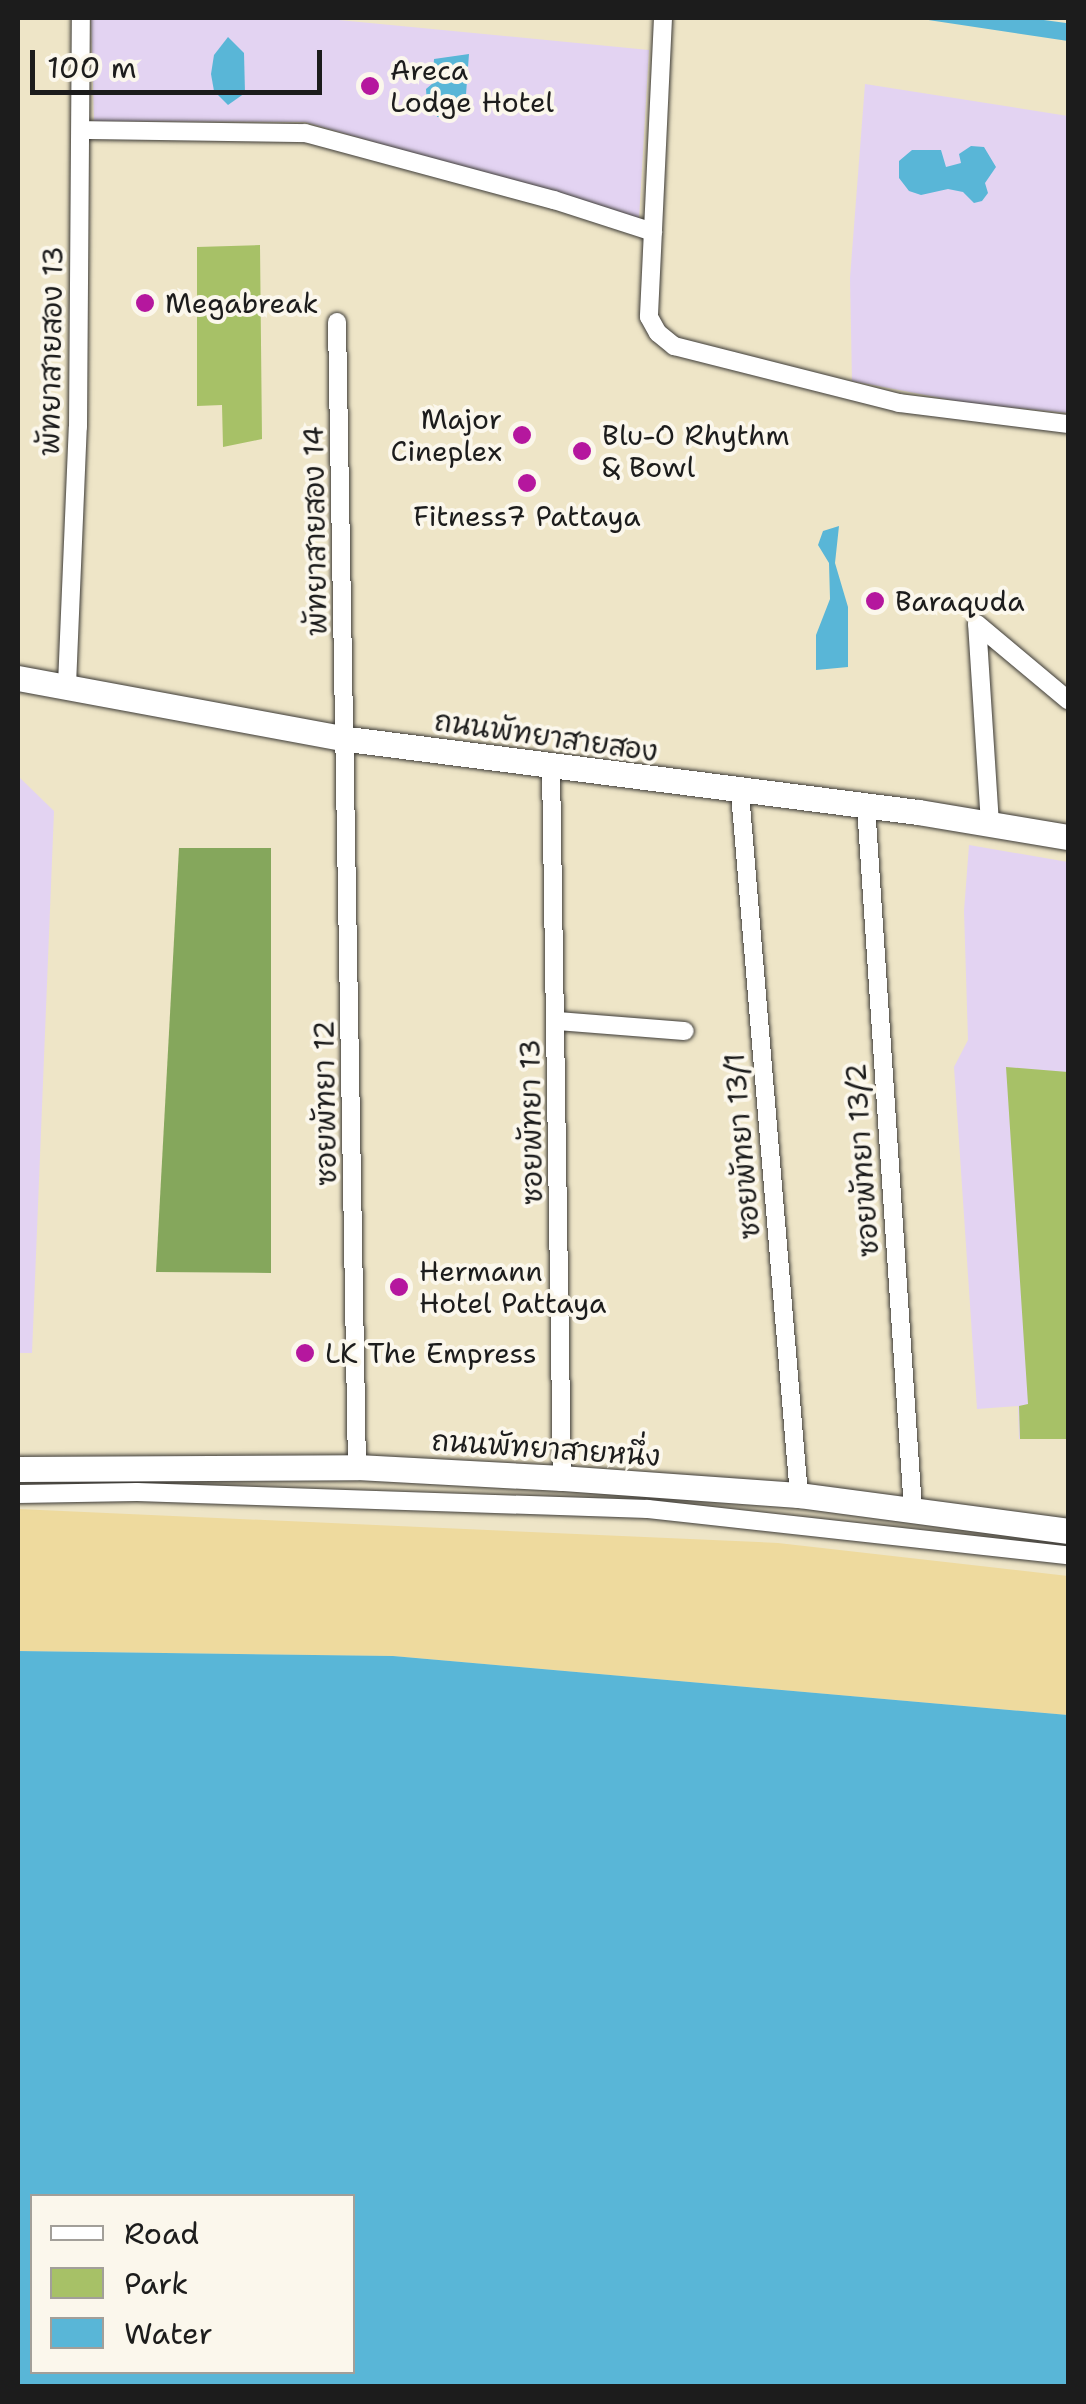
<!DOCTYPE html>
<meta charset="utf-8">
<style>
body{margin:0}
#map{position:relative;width:1086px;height:2404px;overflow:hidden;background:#eee5c7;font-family:"Shantell Sans","Playpen Sans Thai",sans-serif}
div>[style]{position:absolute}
.built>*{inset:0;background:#e3d3f2}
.green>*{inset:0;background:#a7c167}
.forest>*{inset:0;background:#85a75c}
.sand>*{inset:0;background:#eeda9e}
.water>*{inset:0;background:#59b6d7}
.roads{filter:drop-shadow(0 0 2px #3c3a36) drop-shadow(0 0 2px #3c3a36)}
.street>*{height:18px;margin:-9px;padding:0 9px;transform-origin:9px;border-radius:9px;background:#fff}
.secondary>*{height:25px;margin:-12.5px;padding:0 12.5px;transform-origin:12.5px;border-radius:12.5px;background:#fff}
.dots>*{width:28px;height:28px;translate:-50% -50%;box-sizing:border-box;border:5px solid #fbf7ec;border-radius:50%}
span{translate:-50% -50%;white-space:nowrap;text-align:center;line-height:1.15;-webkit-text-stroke:8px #fbf7ec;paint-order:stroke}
.poi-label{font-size:28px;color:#1c1c1c}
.left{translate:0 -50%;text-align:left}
.right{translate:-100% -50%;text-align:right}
.street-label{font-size:28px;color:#1c1c1c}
.frame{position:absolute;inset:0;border:20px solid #1c1c1c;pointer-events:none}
.legend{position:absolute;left:30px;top:2194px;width:325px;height:180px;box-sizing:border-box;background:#fbf7ec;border:2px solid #a29f99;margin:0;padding:12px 18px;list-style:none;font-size:30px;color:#1c1c1c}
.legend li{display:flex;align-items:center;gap:20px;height:50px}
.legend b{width:50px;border:2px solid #a29f99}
.scale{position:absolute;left:30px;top:50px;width:292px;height:45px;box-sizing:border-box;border:5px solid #1c1c1c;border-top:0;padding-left:12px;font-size:30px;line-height:35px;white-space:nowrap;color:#1c1c1c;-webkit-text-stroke:8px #fbf7ec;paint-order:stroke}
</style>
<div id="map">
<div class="built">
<div style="clip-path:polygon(91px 18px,318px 18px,649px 50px,639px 219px,305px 122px,94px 121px)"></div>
<div style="clip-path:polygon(865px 84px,1068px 116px,1068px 413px,967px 403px,852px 381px,850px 278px)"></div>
<div style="clip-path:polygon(18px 776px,54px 811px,32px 1353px,18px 1353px)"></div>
<div style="clip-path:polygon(969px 845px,1068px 862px,1068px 1439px,1019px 1439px,1018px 1406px,977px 1409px,954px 1067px,968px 1040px,964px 911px)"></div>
</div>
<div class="green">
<div style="clip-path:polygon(260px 245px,262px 439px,223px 447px,222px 405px,197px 406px,197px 247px)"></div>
<div style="clip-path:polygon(1006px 1067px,1068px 1072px,1068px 1439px,1020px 1439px,1019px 1406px,1028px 1404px)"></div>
</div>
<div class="forest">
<div style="clip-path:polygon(179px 848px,271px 848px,271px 1273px,156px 1272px)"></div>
</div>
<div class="sand">
<div style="clip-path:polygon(18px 1509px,778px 1543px,1068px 1576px,1068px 1715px,393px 1656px,18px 1651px)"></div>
</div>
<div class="water">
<div style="clip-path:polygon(915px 18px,1029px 18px,1066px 23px,1068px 18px,1068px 41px)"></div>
<div style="clip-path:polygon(228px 37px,244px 53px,245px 93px,228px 105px,214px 91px,211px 74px,214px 55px)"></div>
<div style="clip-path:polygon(469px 54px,465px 108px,455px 110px,453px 117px,437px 117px,437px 108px,427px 105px,426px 89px,439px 78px,433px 75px,434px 59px)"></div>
<div style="clip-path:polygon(971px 146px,984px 147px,996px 167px,985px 183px,988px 193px,982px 201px,974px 203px,963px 192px,948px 189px,921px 195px,909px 191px,899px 178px,899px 161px,912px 150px,941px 150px,946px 167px,961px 163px,959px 154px)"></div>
<div style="clip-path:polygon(839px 526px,835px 563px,848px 607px,848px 667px,816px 670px,816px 635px,830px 599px,829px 563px,818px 545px,823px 531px)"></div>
<div style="clip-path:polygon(evenodd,18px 1651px,393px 1656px,1068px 1715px,1068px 2386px,18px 2386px,18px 1651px,32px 2196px,352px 2196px,352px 2372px,32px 2372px,32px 2196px)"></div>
</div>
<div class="roads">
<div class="street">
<div style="left:663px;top:18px;width:299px;rotate:92.7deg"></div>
<div style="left:649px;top:317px;width:18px;rotate:61deg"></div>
<div style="left:658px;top:333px;width:21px;rotate:39deg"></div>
<div style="left:674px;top:346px;width:232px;rotate:14.2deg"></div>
<div style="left:899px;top:403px;width:170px;rotate:7.1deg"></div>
<div style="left:82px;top:130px;width:223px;rotate:0.8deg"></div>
<div style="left:305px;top:133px;width:258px;rotate:15.1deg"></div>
<div style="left:554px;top:200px;width:104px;rotate:17.9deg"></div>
<div style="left:337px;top:322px;width:1145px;rotate:89deg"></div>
<div style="left:67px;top:685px;width:258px;rotate:-87.6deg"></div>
<div style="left:78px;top:427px;width:409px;rotate:-89.6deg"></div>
<div style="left:551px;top:767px;width:711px;rotate:89.11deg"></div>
<div style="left:740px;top:793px;width:704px;rotate:85.2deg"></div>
<div style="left:866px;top:806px;width:706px;rotate:86.18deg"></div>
<div style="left:990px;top:824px;width:200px;rotate:-93.7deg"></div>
<div style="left:977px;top:624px;width:119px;rotate:39.9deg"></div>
<div style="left:557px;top:1021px;width:128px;rotate:4.5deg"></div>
<div style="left:18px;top:1494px;width:119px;rotate:-1deg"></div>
<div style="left:137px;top:1492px;width:511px;rotate:1.91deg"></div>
<div style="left:648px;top:1509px;width:423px;rotate:6.3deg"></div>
</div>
<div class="secondary">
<div style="left:18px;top:678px;width:336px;rotate:10.5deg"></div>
<div style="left:348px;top:739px;width:575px;rotate:7.3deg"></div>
<div style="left:918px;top:812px;width:152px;rotate:9.5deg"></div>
<div style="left:18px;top:1469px;width:339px;rotate:-0.3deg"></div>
<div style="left:357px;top:1467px;width:205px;rotate:3.1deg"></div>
<div style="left:562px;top:1478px;width:238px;rotate:4.1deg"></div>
<div style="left:799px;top:1495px;width:271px;rotate:7.6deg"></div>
</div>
</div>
<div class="dots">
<div style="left:370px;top:86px;background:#b5179e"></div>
<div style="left:145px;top:303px;background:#b5179e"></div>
<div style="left:522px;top:435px;background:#b5179e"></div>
<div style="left:582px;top:451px;background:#b5179e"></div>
<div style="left:527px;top:483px;background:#b5179e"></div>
<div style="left:875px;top:601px;background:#b5179e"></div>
<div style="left:399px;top:1287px;background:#b5179e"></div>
<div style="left:305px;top:1353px;background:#b5179e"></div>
</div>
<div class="poi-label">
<span class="left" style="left:390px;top:86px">Areca<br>Lodge Hotel</span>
<span class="left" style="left:165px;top:303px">Megabreak</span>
<span class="right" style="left:502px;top:435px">Major<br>Cineplex</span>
<span class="left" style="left:602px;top:451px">Blu-O Rhythm<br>&amp; Bowl</span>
<span style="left:527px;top:516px">Fitness7 Pattaya</span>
<span class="left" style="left:895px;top:601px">Baraquda</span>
<span class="left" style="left:419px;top:1287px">Hermann<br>Hotel Pattaya</span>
<span class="left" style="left:325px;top:1353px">LK The Empress</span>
</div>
<div class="street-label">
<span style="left:51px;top:351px;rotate:-89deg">พัทยาสายสอง 13</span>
<span style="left:315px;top:531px;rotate:-91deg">พัทยาสายสอง 14</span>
<span style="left:546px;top:736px;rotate:8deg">ถนนพัทยาสายสอง</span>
<span style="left:325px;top:1103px;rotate:-91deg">ซอยพัทยา 12</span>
<span style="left:531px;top:1122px;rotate:-91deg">ซอยพัทยา 13</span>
<span style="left:742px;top:1146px;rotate:-95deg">ซอยพัทยา 13/1</span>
<span style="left:862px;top:1160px;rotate:-94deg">ซอยพัทยา 13/2</span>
<span style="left:546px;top:1448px;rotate:4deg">ถนนพัทยาสายหนึ่ง</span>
</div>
<div class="frame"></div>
<ul class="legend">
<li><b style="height:12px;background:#fff"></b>Road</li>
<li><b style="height:28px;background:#a7c167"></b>Park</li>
<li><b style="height:28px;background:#59b6d7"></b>Water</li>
</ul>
<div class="scale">100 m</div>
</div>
